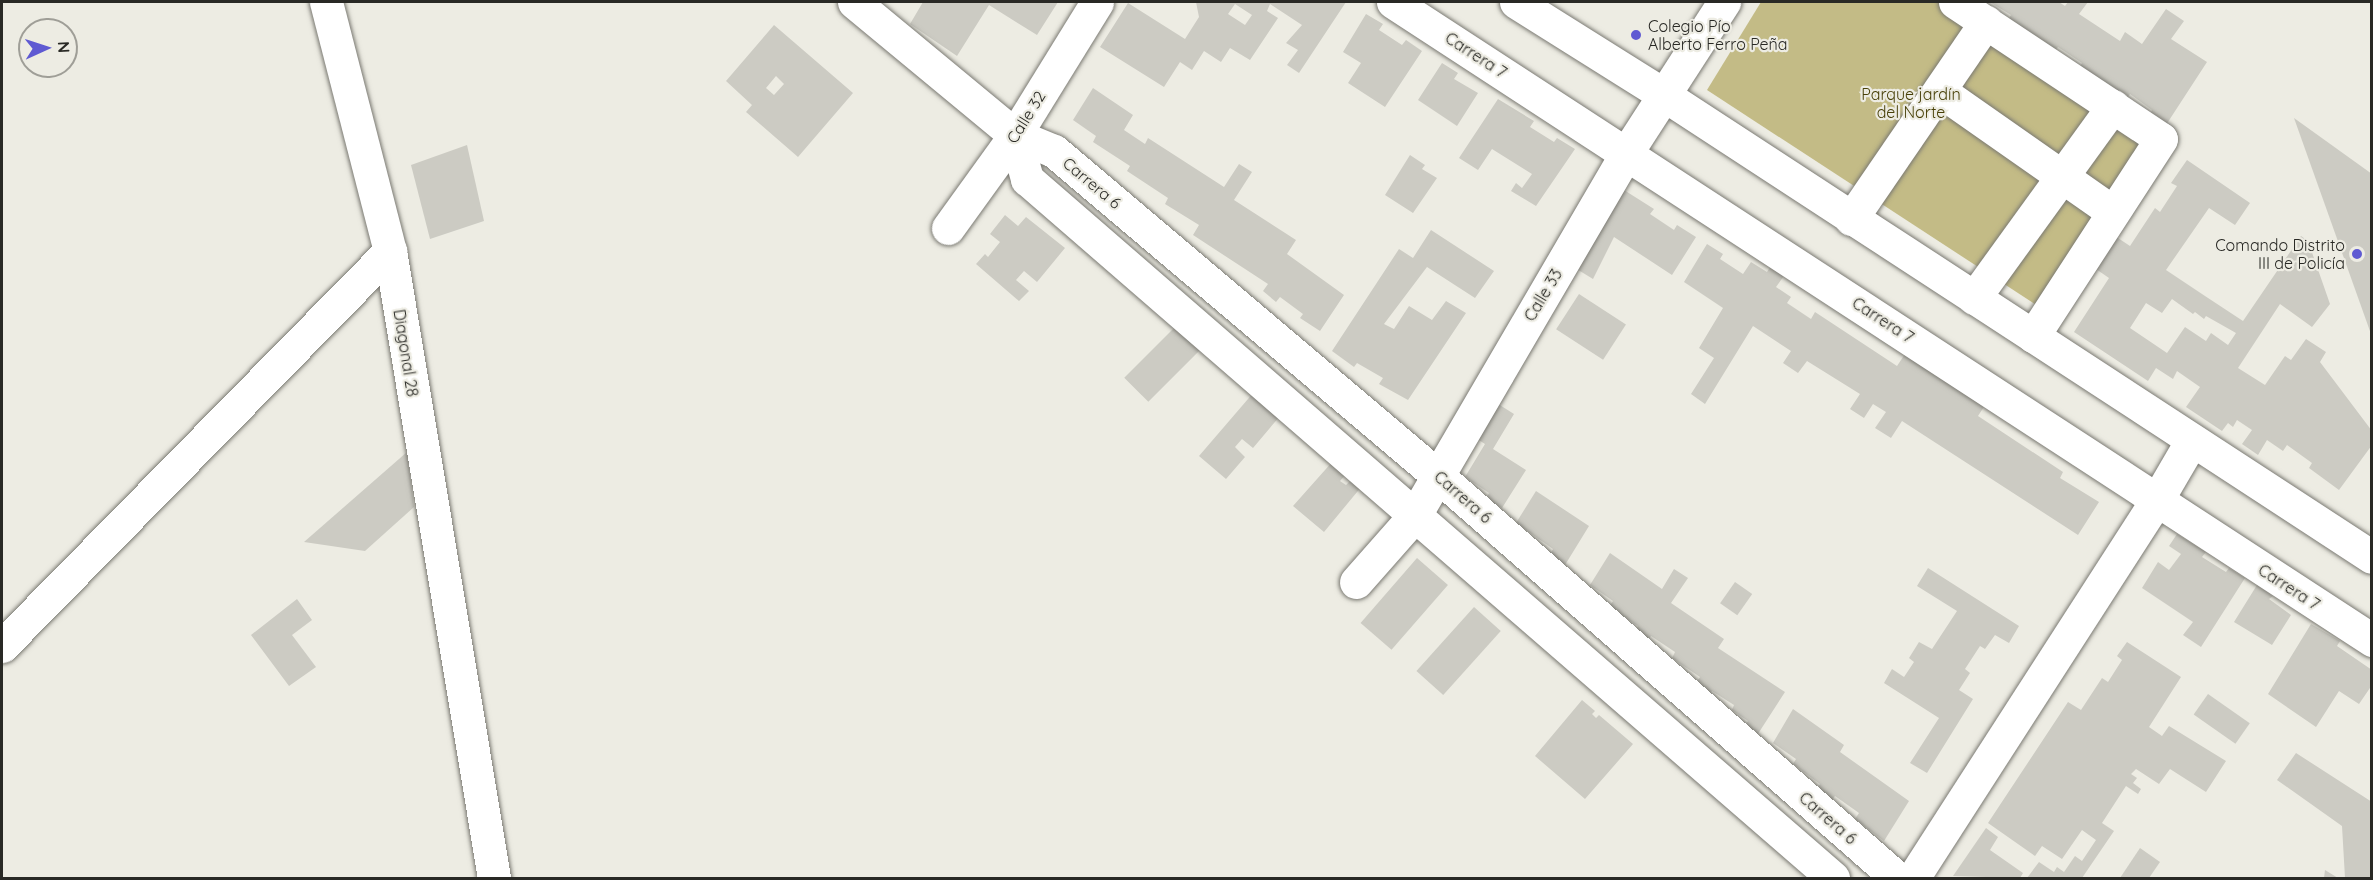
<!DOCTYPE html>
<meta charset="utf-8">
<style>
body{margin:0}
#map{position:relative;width:2373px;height:880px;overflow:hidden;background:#edece3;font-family:Quicksand,sans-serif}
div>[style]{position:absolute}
.green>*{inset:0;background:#c3bb86}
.building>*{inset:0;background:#cccbc3;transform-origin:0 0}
.roads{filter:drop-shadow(0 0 2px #7a7972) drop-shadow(0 0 2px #7a7972)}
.street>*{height:33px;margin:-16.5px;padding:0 16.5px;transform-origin:16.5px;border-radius:16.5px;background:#fff}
.primary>*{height:33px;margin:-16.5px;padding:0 16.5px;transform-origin:16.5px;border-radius:16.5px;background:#fff}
.dots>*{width:16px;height:16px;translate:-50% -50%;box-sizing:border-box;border:3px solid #edece3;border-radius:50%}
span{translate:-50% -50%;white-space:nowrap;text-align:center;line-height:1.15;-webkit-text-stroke:4.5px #edece3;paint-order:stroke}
.poi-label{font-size:16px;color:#292925}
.left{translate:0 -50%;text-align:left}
.right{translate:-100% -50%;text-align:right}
.street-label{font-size:16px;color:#292925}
.park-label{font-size:16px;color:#484008}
.frame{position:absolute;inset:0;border:3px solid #292925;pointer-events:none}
.north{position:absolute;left:18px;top:18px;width:60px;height:60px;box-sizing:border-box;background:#edece3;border:2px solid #9f9e97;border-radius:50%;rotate:87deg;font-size:16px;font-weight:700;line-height:24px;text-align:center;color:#292925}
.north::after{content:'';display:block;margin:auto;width:21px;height:27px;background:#5f5ad2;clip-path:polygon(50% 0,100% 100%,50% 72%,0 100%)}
</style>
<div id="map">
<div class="green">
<div style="clip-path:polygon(1761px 2px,1940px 2px,2149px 142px,2041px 308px,1707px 90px)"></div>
</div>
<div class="building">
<div style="clip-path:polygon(923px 2px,991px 3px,1058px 2px,1037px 35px,989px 5px,957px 56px,910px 24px)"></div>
<div style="clip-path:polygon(evenodd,1196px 2px,1346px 2px,1299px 73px,1287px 65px,1298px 50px,1286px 43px,1302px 25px,1270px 4px,1267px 11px,1278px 18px,1250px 60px,1230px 48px,1221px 62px,1204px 51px,1192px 70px,1180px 62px,1164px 87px,1100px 47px,1128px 3px,1185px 39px,1199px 17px,1196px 2px,1235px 4px,1252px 15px,1245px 25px,1228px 14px,1235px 4px)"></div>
<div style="clip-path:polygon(1990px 2px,2059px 2px,2065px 6px,2068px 2px,2088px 2px,2079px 14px,2120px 41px,2125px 32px,2142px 44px,2166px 9px,2184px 21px,2171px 39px,2207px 62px,2166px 125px,2150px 115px,2152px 110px,2130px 94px,2126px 100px,2079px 68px,2082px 63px,2058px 47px,2054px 52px,2008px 20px,2011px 15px)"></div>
<div style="clip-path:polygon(1366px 14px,1383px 24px,1379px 30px,1402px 45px,1406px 40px,1422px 51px,1385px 107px,1348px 83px,1361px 63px,1343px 52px)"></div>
<div style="clip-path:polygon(evenodd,774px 25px,853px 93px,798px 157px,746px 112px,752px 105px,726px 81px,774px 25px,776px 76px,784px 84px,774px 95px,766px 88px,776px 76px)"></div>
<div style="clip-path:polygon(1442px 63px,1458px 73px,1454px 79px,1478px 93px,1457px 126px,1418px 100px)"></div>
<div style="clip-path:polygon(1093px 88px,1133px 115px,1124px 130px,1145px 144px,1148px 138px,1224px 187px,1239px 164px,1252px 172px,1234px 200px,1296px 240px,1287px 254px,1344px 295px,1320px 331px,1300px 318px,1303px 314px,1280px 297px,1276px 302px,1263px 291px,1268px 284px,1193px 235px,1199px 225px,1165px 204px,1168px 198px,1127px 171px,1130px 166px,1093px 142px,1096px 136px,1073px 120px)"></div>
<div style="clip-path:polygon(1498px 99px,1534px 121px,1530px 127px,1554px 142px,1557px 138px,1575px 149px,1536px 206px,1511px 191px,1516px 183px,1522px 188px,1532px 174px,1492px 149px,1478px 170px,1459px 158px)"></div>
<div style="clip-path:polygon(2294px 118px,2372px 174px,2372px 334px,2371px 334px)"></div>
<div style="clip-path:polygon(467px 145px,484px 221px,430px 239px,411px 165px)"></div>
<div style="clip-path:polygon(1410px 155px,1425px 165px,1422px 169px,1437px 178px,1413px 213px,1385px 195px)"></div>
<div style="clip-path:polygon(evenodd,2187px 160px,2250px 203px,2235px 225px,2209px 208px,2166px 270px,2205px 296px,2243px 321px,2301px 236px,2308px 241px,2330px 304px,2312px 327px,2280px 304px,2238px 368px,2265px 385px,2285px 356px,2291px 360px,2306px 339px,2326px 352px,2320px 362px,2372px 431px,2372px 445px,2339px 490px,2309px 468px,2312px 463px,2287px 445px,2283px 451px,2267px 440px,2258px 455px,2242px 444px,2252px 430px,2237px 420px,2233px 427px,2228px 423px,2222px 431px,2186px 407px,2200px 387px,2177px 371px,2173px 379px,2156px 368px,2148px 381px,2074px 332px,2109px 278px,2093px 267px,2115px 236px,2130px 246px,2155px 208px,2160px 212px,2177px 186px,2171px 183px,2187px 160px,2172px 299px,2193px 314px,2195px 312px,2204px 319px,2206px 316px,2236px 333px,2228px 345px,2211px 333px,2206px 341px,2185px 327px,2167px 353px,2130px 328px,2146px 303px,2162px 313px,2172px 299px)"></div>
<div style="clip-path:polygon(1624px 190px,1654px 209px,1650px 214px,1674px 230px,1677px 225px,1696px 237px,1672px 275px,1614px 237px,1593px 279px,1575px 268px)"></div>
<div style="clip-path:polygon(1005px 215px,1018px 226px,1026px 217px,1065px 248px,1037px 282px,1024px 271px,1016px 280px,1029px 291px,1019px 301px,976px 264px,985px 254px,988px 257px,1000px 242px,990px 234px)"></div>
<div style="clip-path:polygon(1431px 230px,1494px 271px,1475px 298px,1427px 267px,1384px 324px,1394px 329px,1409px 306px,1432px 320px,1446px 301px,1466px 313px,1408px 400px,1379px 384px,1383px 378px,1357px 363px,1354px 367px,1332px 351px,1399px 249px,1413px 258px)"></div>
<div style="clip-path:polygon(1707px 244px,1723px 254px,1720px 259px,1743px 274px,1751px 262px,1767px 272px,1772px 264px,1786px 273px,1776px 287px,1791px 297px,1787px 303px,1811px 319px,1815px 312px,1897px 366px,1907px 351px,1987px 402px,1978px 416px,2063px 472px,2060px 478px,2099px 502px,2078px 535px,1902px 421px,1891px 438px,1875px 428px,1886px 412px,1873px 404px,1864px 418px,1850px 409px,1860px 394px,1807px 361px,1798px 373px,1783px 363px,1791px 351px,1753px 326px,1705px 404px,1691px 394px,1714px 358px,1699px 348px,1723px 308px,1684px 282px)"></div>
<div style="left:1579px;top:294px;width:56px;height:42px;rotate:33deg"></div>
<div style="left:1178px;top:324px;width:34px;height:76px;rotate:45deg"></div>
<div style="clip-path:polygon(1254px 392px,1280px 416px,1253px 448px,1242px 439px,1235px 447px,1245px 457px,1226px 479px,1199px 456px)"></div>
<div style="clip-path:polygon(1495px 402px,1514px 414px,1493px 449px,1526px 470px,1502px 508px,1486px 499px,1489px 493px,1465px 477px,1485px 444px,1471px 435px)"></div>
<div style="clip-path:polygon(407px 452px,414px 507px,365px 551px,304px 542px)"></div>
<div style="clip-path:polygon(1333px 461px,1347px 473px,1340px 481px,1346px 485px,1353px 478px,1362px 486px,1324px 532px,1293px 506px)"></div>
<div style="clip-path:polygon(1536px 491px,1589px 526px,1565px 565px,1550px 555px,1553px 549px,1516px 523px)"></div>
<div style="clip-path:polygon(2177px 534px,2206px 552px,2202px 557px,2226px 572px,2229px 568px,2245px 578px,2201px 647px,2183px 635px,2193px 622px,2142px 588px,2158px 562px,2169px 570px,2181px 554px,2169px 546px)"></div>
<div style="clip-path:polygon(1610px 553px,1662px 589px,1674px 569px,1688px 578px,1671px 603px,1724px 639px,1718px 648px,1785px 692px,1754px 740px,1742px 731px,1748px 721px,1732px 710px,1734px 705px,1712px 691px,1708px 696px,1694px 686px,1700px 677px,1672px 658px,1675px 652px,1651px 636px,1647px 642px,1634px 633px,1638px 626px,1609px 607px,1613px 601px,1590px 585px)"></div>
<div style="left:1417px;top:558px;width:41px;height:86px;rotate:41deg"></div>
<div style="clip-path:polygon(1928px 568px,2019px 626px,2009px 643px,1995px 635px,1985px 649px,1980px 646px,1965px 669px,1970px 673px,1959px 690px,1973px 699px,1927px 773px,1910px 763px,1939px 718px,1884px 683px,1892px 669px,1904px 677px,1914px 662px,1909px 658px,1919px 642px,1932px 649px,1957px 611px,1917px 586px)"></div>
<div style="left:1735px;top:582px;width:21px;height:26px;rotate:35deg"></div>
<div style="clip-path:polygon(2257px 585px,2273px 596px,2269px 599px,2291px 615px,2272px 645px,2234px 622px)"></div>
<div style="clip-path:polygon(297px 599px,312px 620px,292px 635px,316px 667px,289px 686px,251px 635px)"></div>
<div style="left:1474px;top:607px;width:36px;height:86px;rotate:42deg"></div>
<div style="clip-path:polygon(2311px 624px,2340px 641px,2337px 646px,2372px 670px,2372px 685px,2359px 704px,2339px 691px,2316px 727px,2268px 694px)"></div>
<div style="clip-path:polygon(2127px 642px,2181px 677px,2149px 727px,2162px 736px,2169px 726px,2226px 761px,2206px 792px,2170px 769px,2159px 784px,2136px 769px,2131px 774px,2137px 778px,2133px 783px,2141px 789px,2138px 794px,2126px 786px,2102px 823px,2114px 831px,2082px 878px,2027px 878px,2039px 862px,2054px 872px,2057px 867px,2064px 872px,2075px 856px,2082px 861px,2096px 840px,2082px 830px,2062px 859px,2042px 846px,2035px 856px,1988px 823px,2068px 702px,2081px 710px,2102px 678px,2108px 682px,2122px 660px,2117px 656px)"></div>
<div style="left:2208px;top:694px;width:51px;height:25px;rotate:35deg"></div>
<div style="clip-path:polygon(1582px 700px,1595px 711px,1592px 714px,1596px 718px,1599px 715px,1633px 744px,1585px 799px,1535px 756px)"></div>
<div style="clip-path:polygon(1793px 709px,1844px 745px,1840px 752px,1909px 801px,1884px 841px,1855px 819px,1859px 813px,1835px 796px,1831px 802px,1816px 790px,1820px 784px,1793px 764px,1796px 759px,1773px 743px)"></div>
<div style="clip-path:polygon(2296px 753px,2372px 802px,2372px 878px,2345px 878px,2342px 826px,2277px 780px)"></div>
<div style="clip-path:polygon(1986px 828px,1998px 837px,1990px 850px,2023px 873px,2020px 878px,1953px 876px)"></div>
<div style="clip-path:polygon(2140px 848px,2160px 862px,2149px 878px,2120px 878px)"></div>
<div style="clip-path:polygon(2325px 870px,2338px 878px,2324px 878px)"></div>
</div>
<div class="roads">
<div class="street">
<div style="left:854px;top:2px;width:209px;rotate:39.6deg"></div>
<div style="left:1015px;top:135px;width:42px;rotate:22.3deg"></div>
<div style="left:1054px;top:151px;width:502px;rotate:40.23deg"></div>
<div style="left:1437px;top:475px;width:612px;rotate:41.22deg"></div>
<div style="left:1393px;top:2px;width:1169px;rotate:33.09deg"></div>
<div style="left:1516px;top:2px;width:175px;rotate:32.1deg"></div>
<div style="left:1664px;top:95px;width:845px;rotate:33.13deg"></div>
<div style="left:1955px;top:2px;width:247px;rotate:33.6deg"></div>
<div style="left:2161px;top:139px;width:235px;rotate:123deg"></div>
<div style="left:1940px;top:91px;width:211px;rotate:35deg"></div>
<div style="left:1015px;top:135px;width:46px;rotate:74.7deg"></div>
<div style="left:1027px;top:179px;width:1067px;rotate:40.93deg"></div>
<div style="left:1851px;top:219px;width:239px;rotate:-55.6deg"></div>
<div style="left:948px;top:228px;width:115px;rotate:-54.2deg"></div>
<div style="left:1015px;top:135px;width:156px;rotate:-58.3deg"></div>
<div style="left:1974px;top:298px;width:237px;rotate:-54.1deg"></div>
<div style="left:1356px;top:582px;width:89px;rotate:-48.6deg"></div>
<div style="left:1415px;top:515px;width:420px;rotate:-59.7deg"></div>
<div style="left:1627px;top:152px;width:179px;rotate:-57.1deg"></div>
<div style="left:2px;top:646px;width:554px;rotate:-45.51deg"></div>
<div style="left:1913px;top:878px;width:450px;rotate:-57.2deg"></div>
<div style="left:2157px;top:500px;width:69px;rotate:-59.7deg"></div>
</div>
<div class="primary">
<div style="left:326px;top:2px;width:257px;rotate:75.6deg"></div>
<div style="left:390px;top:251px;width:636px;rotate:80.58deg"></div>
</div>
</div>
<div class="dots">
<div style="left:1636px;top:35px;background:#5f5ad2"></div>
<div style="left:2357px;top:254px;background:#5f5ad2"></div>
</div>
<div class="poi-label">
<span class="left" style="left:1648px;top:35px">Colegio Pío<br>Alberto Ferro Peña</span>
<span class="right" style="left:2345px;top:254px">Comando Distrito<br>III de Policía</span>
</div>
<div class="street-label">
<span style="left:1476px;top:55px;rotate:33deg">Carrera 7</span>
<span style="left:1026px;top:117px;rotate:-58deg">Calle 32</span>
<span style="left:1092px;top:183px;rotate:40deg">Carrera 6</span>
<span style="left:1543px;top:295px;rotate:-59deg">Calle 33</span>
<span style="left:1883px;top:320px;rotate:33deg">Carrera 7</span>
<span style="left:406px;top:353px;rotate:81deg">Diagonal 28</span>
<span style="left:1463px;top:497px;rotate:41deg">Carrera 6</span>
<span style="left:2289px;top:587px;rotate:33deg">Carrera 7</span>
<span style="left:1828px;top:818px;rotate:41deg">Carrera 6</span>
</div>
<div class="park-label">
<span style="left:1911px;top:103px">Parque jardín<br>del Norte</span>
</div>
<div class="frame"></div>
<div class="north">N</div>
</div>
